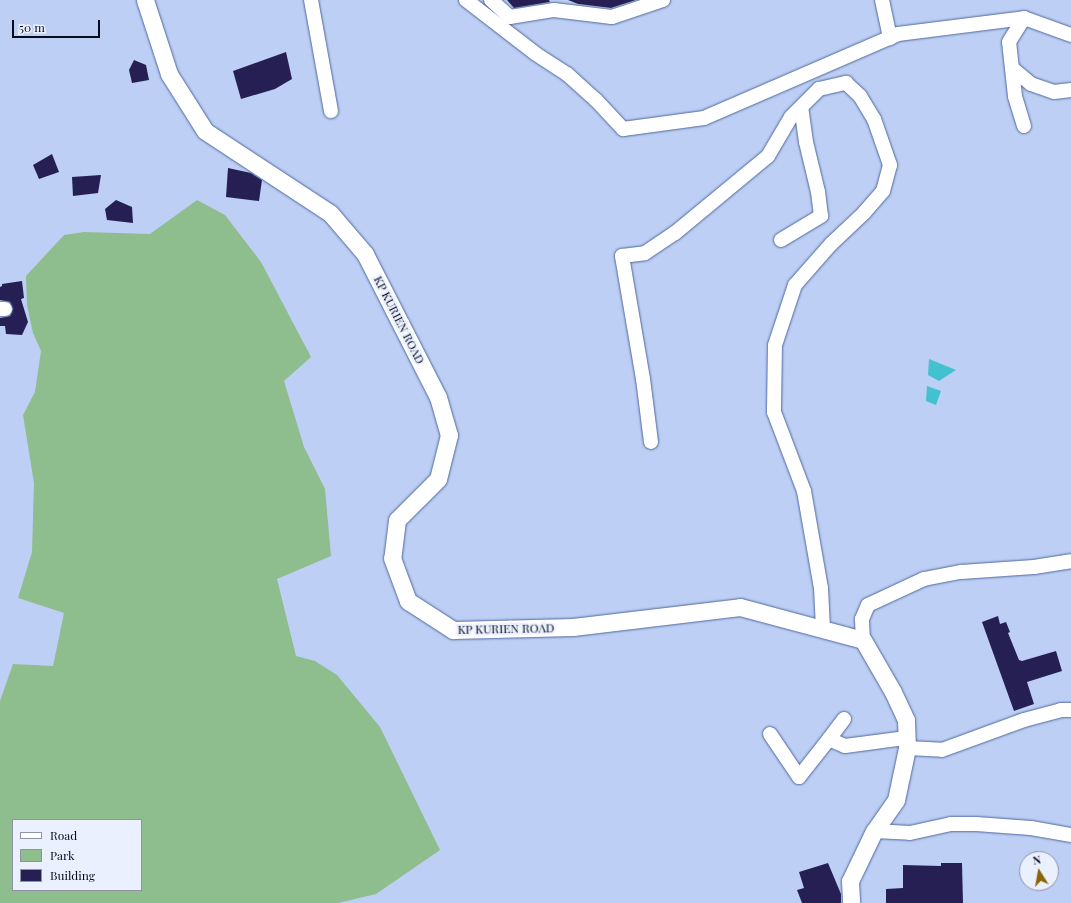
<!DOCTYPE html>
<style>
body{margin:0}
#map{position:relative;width:1071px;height:903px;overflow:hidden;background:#bdcff4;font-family:"Playfair Display",serif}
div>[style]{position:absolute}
.green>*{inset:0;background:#8ebd8e}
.water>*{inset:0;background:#44c1ce}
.building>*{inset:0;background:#261f53}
.roads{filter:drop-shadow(0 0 1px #4f689f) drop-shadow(0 0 1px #4f689f)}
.minor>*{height:14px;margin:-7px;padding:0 7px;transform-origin:7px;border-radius:7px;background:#fff}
.tertiary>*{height:17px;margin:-8.5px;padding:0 8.5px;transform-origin:8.5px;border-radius:8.5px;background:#fff}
span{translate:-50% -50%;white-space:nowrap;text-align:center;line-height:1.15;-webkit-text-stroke:4px #eaf0fd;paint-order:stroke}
.street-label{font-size:12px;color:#040b1f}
.legend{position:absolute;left:12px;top:819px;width:130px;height:72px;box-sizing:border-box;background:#eaf0fd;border:1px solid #8e94a4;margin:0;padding:5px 7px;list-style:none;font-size:12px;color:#040b1f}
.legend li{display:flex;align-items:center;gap:8px;height:20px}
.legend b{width:20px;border:1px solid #8e94a4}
.north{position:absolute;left:1019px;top:851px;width:40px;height:40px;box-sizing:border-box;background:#eaf0fd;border:1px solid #8e94a4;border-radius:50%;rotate:349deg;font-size:11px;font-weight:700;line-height:16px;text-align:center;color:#040b1f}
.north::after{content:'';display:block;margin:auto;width:14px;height:18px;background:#896604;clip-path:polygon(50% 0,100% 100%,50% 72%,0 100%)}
.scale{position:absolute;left:12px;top:20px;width:88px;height:18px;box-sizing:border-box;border:2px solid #040b1f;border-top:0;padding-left:5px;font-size:12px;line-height:14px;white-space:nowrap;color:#040b1f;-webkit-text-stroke:3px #eaf0fd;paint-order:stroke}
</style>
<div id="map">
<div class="green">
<div style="clip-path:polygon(evenodd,197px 200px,225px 215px,261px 262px,311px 357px,284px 381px,304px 447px,325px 489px,331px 556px,277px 579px,296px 656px,315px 661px,337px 675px,380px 727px,440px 850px,376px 894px,338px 903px,0 903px,0 701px,13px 664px,53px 666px,64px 613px,18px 598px,32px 552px,34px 483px,23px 415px,35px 392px,41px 351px,33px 333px,27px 305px,26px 276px,64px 235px,84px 232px,150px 234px,197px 200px,13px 820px,141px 820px,141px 890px,13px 890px,13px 820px)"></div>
</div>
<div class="water">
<div style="clip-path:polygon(929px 359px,956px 370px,939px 381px,928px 375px)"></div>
<div style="clip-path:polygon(927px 386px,941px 391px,936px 405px,926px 401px)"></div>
</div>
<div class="building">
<div style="clip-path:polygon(507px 0,549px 0,550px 2px,514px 8px)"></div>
<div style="clip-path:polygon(568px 0,636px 0,611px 8px,578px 4px)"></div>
<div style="clip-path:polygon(286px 52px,292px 79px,275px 89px,241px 99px,233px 71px)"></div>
<div style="clip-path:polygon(134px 60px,146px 65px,149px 80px,132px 83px,129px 70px)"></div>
<div style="clip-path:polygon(52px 154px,59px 172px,39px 179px,33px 165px)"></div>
<div style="clip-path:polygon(228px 168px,251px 173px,262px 180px,259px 201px,226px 197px)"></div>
<div style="clip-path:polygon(101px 175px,98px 193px,73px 196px,72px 177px)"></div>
<div style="clip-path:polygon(116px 200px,132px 207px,133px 223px,107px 220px,105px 209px)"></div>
<div style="clip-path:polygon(22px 281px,24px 298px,21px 299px,28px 322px,22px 335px,6px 334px,5px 326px,0 326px,0 318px,10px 316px,13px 309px,10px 302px,0 300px,0 287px,2px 286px,2px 284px)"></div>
<div style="clip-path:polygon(998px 616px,1000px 624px,1006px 622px,1010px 632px,1008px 633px,1019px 660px,1022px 661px,1056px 651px,1062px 671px,1027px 682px,1034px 704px,1014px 711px,982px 622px)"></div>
<div style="clip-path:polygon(828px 863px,841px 894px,841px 903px,802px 903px,797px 890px,804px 888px,799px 872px)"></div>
<div style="clip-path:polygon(941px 863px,962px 863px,963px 903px,886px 903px,886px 889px,903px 888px,903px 865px,941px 866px)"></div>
</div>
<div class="roads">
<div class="minor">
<div style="left:311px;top:0;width:113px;rotate:79.8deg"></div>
<div style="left:466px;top:0;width:88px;rotate:37.6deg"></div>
<div style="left:536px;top:54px;width:37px;rotate:33deg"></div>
<div style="left:567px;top:74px;width:39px;rotate:42deg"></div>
<div style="left:596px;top:100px;width:40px;rotate:47deg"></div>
<div style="left:623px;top:129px;width:82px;rotate:-7.7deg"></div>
<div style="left:704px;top:118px;width:211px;rotate:-23.4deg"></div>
<div style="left:898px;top:34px;width:127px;rotate:-7.2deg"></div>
<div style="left:1024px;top:18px;width:50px;rotate:19.9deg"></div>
<div style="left:491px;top:0;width:25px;rotate:42deg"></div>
<div style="left:510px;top:17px;width:45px;rotate:-9deg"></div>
<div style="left:554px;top:10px;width:58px;rotate:6.9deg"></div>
<div style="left:612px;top:17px;width:54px;rotate:-18.4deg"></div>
<div style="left:882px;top:0;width:39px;rotate:78deg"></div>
<div style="left:1012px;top:68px;width:25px;rotate:40deg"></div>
<div style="left:1031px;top:84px;width:24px;rotate:19deg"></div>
<div style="left:1054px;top:92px;width:17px;rotate:-7deg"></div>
<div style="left:1024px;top:126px;width:31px;rotate:-107deg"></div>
<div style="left:1015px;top:96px;width:54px;rotate:-96.3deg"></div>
<div style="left:1009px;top:42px;width:28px;rotate:-58deg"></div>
<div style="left:781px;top:240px;width:47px;rotate:-31deg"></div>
<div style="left:821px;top:216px;width:24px;rotate:-97deg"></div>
<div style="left:818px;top:192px;width:51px;rotate:-103.5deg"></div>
<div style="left:806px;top:142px;width:35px;rotate:-98deg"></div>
<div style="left:0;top:309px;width:5px"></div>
<div style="left:651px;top:442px;width:64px;rotate:-97.2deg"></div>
<div style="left:643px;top:379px;width:125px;rotate:-99.7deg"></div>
<div style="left:622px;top:256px;width:23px;rotate:-7deg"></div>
<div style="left:645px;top:253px;width:36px;rotate:-34deg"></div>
<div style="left:675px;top:233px;width:121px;rotate:-39.6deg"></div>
<div style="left:768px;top:156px;width:45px;rotate:-59.5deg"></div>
<div style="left:791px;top:117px;width:40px;rotate:-45deg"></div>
<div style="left:819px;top:89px;width:28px;rotate:-13deg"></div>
<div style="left:846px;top:83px;width:19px;rotate:43deg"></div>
<div style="left:860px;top:96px;width:27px;rotate:59deg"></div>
<div style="left:874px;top:119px;width:49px;rotate:70.8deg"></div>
<div style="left:890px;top:165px;width:27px;rotate:105deg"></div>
<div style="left:883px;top:191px;width:29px;rotate:131deg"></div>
<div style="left:864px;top:213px;width:45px;rotate:136.8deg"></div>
<div style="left:831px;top:244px;width:55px;rotate:131.3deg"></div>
<div style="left:795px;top:285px;width:63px;rotate:108.4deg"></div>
<div style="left:775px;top:345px;width:67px;rotate:90.9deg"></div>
<div style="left:774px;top:412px;width:85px;rotate:69.2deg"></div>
<div style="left:804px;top:491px;width:98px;rotate:80.1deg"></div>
<div style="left:821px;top:588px;width:41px;rotate:87.2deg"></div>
<div style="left:863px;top:640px;width:21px;rotate:-93deg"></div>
<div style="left:862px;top:619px;width:15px;rotate:-67deg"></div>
<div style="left:868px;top:605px;width:62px;rotate:-24.9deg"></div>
<div style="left:924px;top:579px;width:38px;rotate:-11deg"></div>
<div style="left:961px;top:572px;width:73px;rotate:-3.9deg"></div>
<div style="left:1034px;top:567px;width:37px;rotate:-9deg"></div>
<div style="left:770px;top:734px;width:52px;rotate:56deg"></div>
<div style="left:799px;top:777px;width:48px;rotate:-51.7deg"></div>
<div style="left:829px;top:739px;width:17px;rotate:24deg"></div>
<div style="left:845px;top:746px;width:62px;rotate:-7.5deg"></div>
<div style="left:829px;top:739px;width:25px;rotate:-53deg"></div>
<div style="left:907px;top:748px;width:35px;rotate:3deg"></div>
<div style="left:942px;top:750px;width:87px;rotate:-20.1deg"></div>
<div style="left:1024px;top:720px;width:38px;rotate:-15deg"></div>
<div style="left:1061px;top:710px;width:10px"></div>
<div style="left:874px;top:831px;width:36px;rotate:3deg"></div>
<div style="left:910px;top:833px;width:42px;rotate:-12.4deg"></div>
<div style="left:951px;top:824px;width:25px"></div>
<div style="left:976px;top:824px;width:55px;rotate:4.2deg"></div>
<div style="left:1031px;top:828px;width:41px;rotate:9.9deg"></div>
</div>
<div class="tertiary">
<div style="left:145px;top:0;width:78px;rotate:72deg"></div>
<div style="left:169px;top:74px;width:67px;rotate:57.7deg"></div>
<div style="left:205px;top:131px;width:149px;rotate:33.3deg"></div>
<div style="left:330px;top:213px;width:54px;rotate:49.5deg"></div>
<div style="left:365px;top:254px;width:161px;rotate:63deg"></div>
<div style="left:438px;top:397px;width:40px;rotate:74deg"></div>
<div style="left:449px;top:435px;width:45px;rotate:104deg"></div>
<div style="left:438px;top:479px;width:58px;rotate:135deg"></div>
<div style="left:397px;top:520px;width:38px;rotate:97deg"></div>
<div style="left:392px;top:558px;width:46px;rotate:69.6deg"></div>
<div style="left:408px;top:601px;width:54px;rotate:32.8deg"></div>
<div style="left:453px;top:630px;width:120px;rotate:-1.4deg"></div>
<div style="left:573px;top:627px;width:168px;rotate:-6.8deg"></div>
<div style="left:740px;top:607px;width:127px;rotate:15deg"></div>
<div style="left:863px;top:640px;width:60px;rotate:60deg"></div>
<div style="left:893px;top:692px;width:31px;rotate:65deg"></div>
<div style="left:906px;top:720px;width:28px;rotate:88deg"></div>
<div style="left:907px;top:748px;width:53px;rotate:101.9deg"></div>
<div style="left:896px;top:800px;width:38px;rotate:125deg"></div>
<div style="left:874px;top:831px;width:55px;rotate:115.6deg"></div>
<div style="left:850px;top:881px;width:22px;rotate:87deg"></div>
</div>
</div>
<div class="street-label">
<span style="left:399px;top:320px;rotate:63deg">KP KURIEN ROAD</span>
<span style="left:506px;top:629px;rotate:-1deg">KP KURIEN ROAD</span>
</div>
<ul class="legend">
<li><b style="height:5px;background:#fff"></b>Road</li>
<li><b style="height:11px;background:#8ebd8e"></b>Park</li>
<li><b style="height:11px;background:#261f53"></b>Building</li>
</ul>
<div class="north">N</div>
<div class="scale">50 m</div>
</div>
